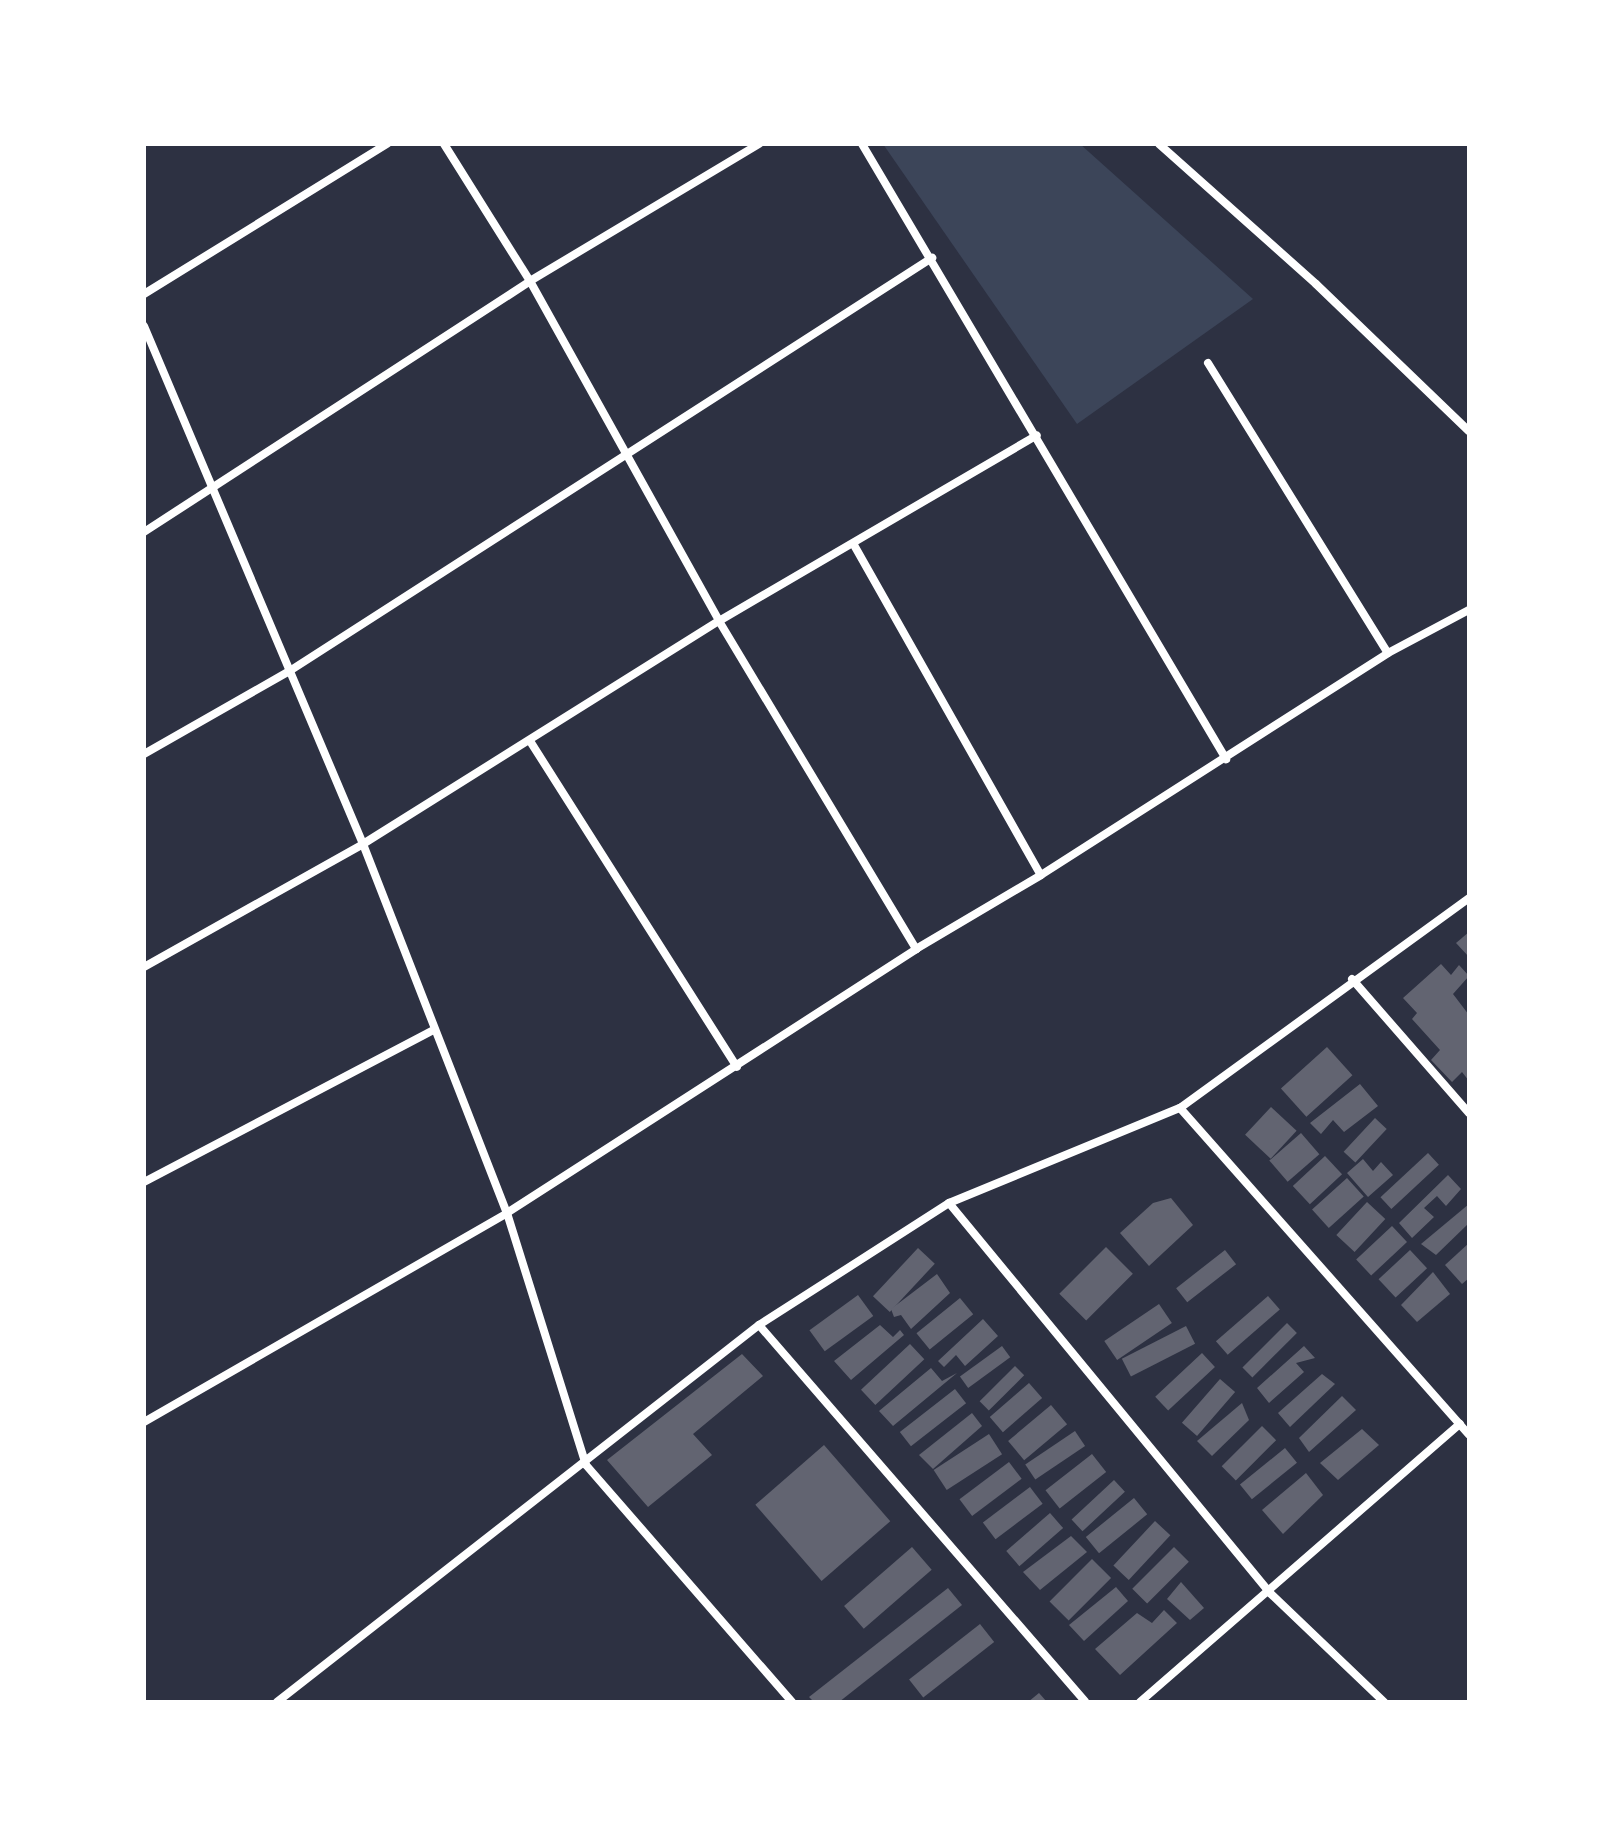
<!DOCTYPE html>
<style>
body{margin:0}
#map{position:relative;width:1613px;height:1846px;overflow:hidden;background:#2d3142;font-family:Lato,sans-serif}
div>[style]{position:absolute}
.green>*{inset:0;background:#3c4559}
.building>*{inset:0;background:#626471;transform-origin:0 0}
.minor>*{height:8px;margin:-4px;padding:0 4px;transform-origin:4px;border-radius:4px;background:#fff}
span{translate:-50% -50%;white-space:nowrap;text-align:center;line-height:1.15;-webkit-text-stroke:6px #fff;paint-order:stroke}
.frame{position:absolute;inset:0;border:146px solid #fff;pointer-events:none}
</style>
<div id="map">
<div class="green">
<div style="clip-path:polygon(883px 144px,1080px 144px,1253px 299px,1077px 424px)"></div>
</div>
<div class="building">
<div style="clip-path:polygon(1469px 932px,1469px 957px,1456px 943px)"></div>
<div style="clip-path:polygon(1441px 964px,1451px 975px,1459px 965px,1469px 976px,1453px 994px,1469px 1015px,1469px 1081px,1462px 1072px,1452px 1082px,1431px 1060px,1440px 1050px,1412px 1019px,1417px 1013px,1403px 998px)"></div>
<div style="left:1327px;top:1047px;width:38px;height:62px;rotate:48deg"></div>
<div style="clip-path:polygon(1360px 1084px,1378px 1106px,1344px 1132px,1333px 1120px,1321px 1134px,1310px 1123px)"></div>
<div style="left:1271px;top:1107px;width:35px;height:38px;rotate:43deg"></div>
<div style="left:1375px;top:1118px;width:16px;height:46px;rotate:43deg"></div>
<div style="left:1301px;top:1133px;width:28px;height:42px;rotate:49deg"></div>
<div style="left:1428px;top:1153px;width:16px;height:65px;rotate:47deg"></div>
<div style="left:1325px;top:1156px;width:25px;height:44px;rotate:47deg"></div>
<div style="clip-path:polygon(1363px 1159px,1373px 1171px,1381px 1162px,1393px 1175px,1368px 1197px,1347px 1173px)"></div>
<div style="clip-path:polygon(1448px 1175px,1461px 1189px,1446px 1206px,1437px 1196px,1424px 1208px,1434px 1217px,1412px 1238px,1399px 1223px)"></div>
<div style="left:1347px;top:1178px;width:25px;height:47px;rotate:48deg"></div>
<div style="clip-path:polygon(1171px 1198px,1193px 1225px,1149px 1266px,1120px 1233px,1153px 1203px)"></div>
<div style="left:1367px;top:1202px;width:25px;height:45px;rotate:43deg"></div>
<div style="clip-path:polygon(1469px 1204px,1469px 1223px,1436px 1255px,1421px 1244px)"></div>
<div style="left:1392px;top:1226px;width:22px;height:49px;rotate:47deg"></div>
<div style="clip-path:polygon(1469px 1243px,1469px 1278px,1462px 1284px,1445px 1265px)"></div>
<div style="left:1106px;top:1247px;width:38px;height:66px;rotate:45deg"></div>
<div style="left:918px;top:1248px;width:23px;height:66px;rotate:43deg"></div>
<div style="left:1225px;top:1250px;width:18px;height:62px;rotate:52deg"></div>
<div style="left:1410px;top:1250px;width:25px;height:43px;rotate:47deg"></div>
<div style="clip-path:polygon(1433px 1272px,1450px 1294px,1417px 1322px,1401px 1305px)"></div>
<div style="clip-path:polygon(937px 1274px,950px 1293px,911px 1329px,901px 1315px,894px 1317px,891px 1309px)"></div>
<div style="left:858px;top:1295px;width:26px;height:60px;rotate:54deg"></div>
<div style="left:1268px;top:1296px;width:18px;height:69px;rotate:49deg"></div>
<div style="left:960px;top:1298px;width:21px;height:56px;rotate:51deg"></div>
<div style="left:1159px;top:1304px;width:23px;height:66px;rotate:56deg"></div>
<div style="clip-path:polygon(983px 1319px,998px 1336px,965px 1366px,956px 1355px,944px 1367px,938px 1361px)"></div>
<div style="left:1287px;top:1323px;width:14px;height:63px;rotate:45deg"></div>
<div style="clip-path:polygon(880px 1325px,893px 1337px,900px 1330px,904px 1335px,851px 1380px,834px 1361px)"></div>
<div style="left:1186px;top:1326px;width:20px;height:72px;rotate:63deg"></div>
<div style="left:910px;top:1344px;width:21px;height:67px;rotate:47deg"></div>
<div style="left:1002px;top:1346px;width:14px;height:52px;rotate:54deg"></div>
<div style="clip-path:polygon(1304px 1346px,1315px 1358px,1296px 1363px,1304px 1372px,1269px 1403px,1257px 1388px)"></div>
<div style="left:1202px;top:1353px;width:19px;height:64px;rotate:47deg"></div>
<div style="clip-path:polygon(742px 1354px,763px 1376px,693px 1434px,712px 1455px,648px 1507px,607px 1460px)"></div>
<div style="left:1015px;top:1366px;width:13px;height:50px;rotate:45deg"></div>
<div style="clip-path:polygon(931px 1368px,942px 1381px,957px 1373px,893px 1426px,879px 1411px)"></div>
<div style="clip-path:polygon(1322px 1374px,1335px 1384px,1290px 1427px,1278px 1413px)"></div>
<div style="left:1220px;top:1379px;width:20px;height:58px;rotate:41deg"></div>
<div style="left:1029px;top:1383px;width:20px;height:52px;rotate:49deg"></div>
<div style="left:955px;top:1389px;width:18px;height:70px;rotate:52deg"></div>
<div style="clip-path:polygon(1342px 1396px,1356px 1410px,1309px 1452px,1299px 1438px)"></div>
<div style="clip-path:polygon(1242px 1403px,1249px 1420px,1212px 1456px,1197px 1441px)"></div>
<div style="left:1051px;top:1405px;width:25px;height:56px;rotate:50deg"></div>
<div style="clip-path:polygon(972px 1413px,982px 1426px,933px 1469px,919px 1455px)"></div>
<div style="left:1262px;top:1426px;width:20px;height:57px;rotate:45deg"></div>
<div style="clip-path:polygon(1362px 1429px,1379px 1445px,1338px 1480px,1320px 1463px)"></div>
<div style="left:1075px;top:1431px;width:18px;height:60px;rotate:56deg"></div>
<div style="left:989px;top:1434px;width:24px;height:66px;rotate:57deg"></div>
<div style="left:824px;top:1445px;width:101px;height:91px;rotate:49deg"></div>
<div style="left:1285px;top:1448px;width:19px;height:58px;rotate:51deg"></div>
<div style="left:1092px;top:1454px;width:23px;height:59px;rotate:52deg"></div>
<div style="left:1009px;top:1462px;width:21px;height:62px;rotate:53deg"></div>
<div style="clip-path:polygon(1306px 1473px,1323px 1495px,1283px 1534px,1262px 1510px)"></div>
<div style="left:1114px;top:1480px;width:16px;height:58px;rotate:47deg"></div>
<div style="left:1030px;top:1487px;width:21px;height:59px;rotate:53deg"></div>
<div style="left:1134px;top:1498px;width:21px;height:62px;rotate:51deg"></div>
<div style="left:1050px;top:1513px;width:20px;height:58px;rotate:49deg"></div>
<div style="left:1155px;top:1521px;width:21px;height:61px;rotate:43deg"></div>
<div style="clip-path:polygon(1071px 1536px,1087px 1552px,1040px 1590px,1023px 1572px)"></div>
<div style="left:912px;top:1547px;width:30px;height:90px;rotate:49deg"></div>
<div style="left:1174px;top:1547px;width:21px;height:59px;rotate:45deg"></div>
<div style="left:1092px;top:1559px;width:27px;height:60px;rotate:45deg"></div>
<div style="clip-path:polygon(1181px 1582px,1204px 1608px,1190px 1620px,1167px 1599px)"></div>
<div style="clip-path:polygon(1116px 1587px,1128px 1601px,1084px 1641px,1069px 1625px)"></div>
<div style="clip-path:polygon(948px 1588px,962px 1605px,839px 1702px,814px 1702px,809px 1697px)"></div>
<div style="clip-path:polygon(1164px 1610px,1177px 1623px,1120px 1675px,1095px 1649px,1137px 1613px,1152px 1623px)"></div>
<div style="left:980px;top:1624px;width:23px;height:90px;rotate:52deg"></div>
<div style="clip-path:polygon(1039px 1693px,1047px 1702px,1028px 1702px)"></div>
</div>
<div class="minor">
<div style="left:444px;top:144px;width:162px;rotate:57.9deg"></div>
<div style="left:530px;top:281px;width:389px;rotate:60.9deg"></div>
<div style="left:719px;top:621px;width:383px;rotate:59deg"></div>
<div style="left:862px;top:144px;width:715px;rotate:59.38deg"></div>
<div style="left:1159px;top:144px;width:210px;rotate:41.7deg"></div>
<div style="left:1316px;top:284px;width:212px;rotate:43.9deg"></div>
<div style="left:144px;top:294px;width:286px;rotate:-31.7deg"></div>
<div style="left:144px;top:326px;width:562px;rotate:67.08deg"></div>
<div style="left:363px;top:844px;width:396px;rotate:68.7deg"></div>
<div style="left:507px;top:1213px;width:264px;rotate:72.6deg"></div>
<div style="left:586px;top:1465px;width:314px;rotate:49deg"></div>
<div style="left:1208px;top:363px;width:341px;rotate:58.2deg"></div>
<div style="left:144px;top:532px;width:460px;rotate:-33deg"></div>
<div style="left:530px;top:281px;width:267px;rotate:-30.9deg"></div>
<div style="left:854px;top:545px;width:379px;rotate:60.5deg"></div>
<div style="left:530px;top:741px;width:386px;rotate:57.6deg"></div>
<div style="left:144px;top:754px;width:166px;rotate:-29.7deg"></div>
<div style="left:288px;top:672px;width:766px;rotate:-32.74deg"></div>
<div style="left:144px;top:967px;width:251px;rotate:-29.3deg"></div>
<div style="left:363px;top:844px;width:420px;rotate:-32.1deg"></div>
<div style="left:719px;top:621px;width:368px;rotate:-30.3deg"></div>
<div style="left:1352px;top:979px;width:178px;rotate:48.9deg"></div>
<div style="left:1180px;top:1108px;width:436px;rotate:48.5deg"></div>
<div style="left:144px;top:1182px;width:327px;rotate:-27.7deg"></div>
<div style="left:949px;top:1203px;width:505px;rotate:50.54deg"></div>
<div style="left:1270px;top:1593px;width:158px;rotate:43.7deg"></div>
<div style="left:759px;top:1325px;width:498px;rotate:49.1deg"></div>
<div style="left:144px;top:1422px;width:419px;rotate:-29.9deg"></div>
<div style="left:507px;top:1213px;width:487px;rotate:-32.8deg"></div>
<div style="left:916px;top:949px;width:145px;rotate:-30.6deg"></div>
<div style="left:1041px;top:875px;width:412px;rotate:-32.6deg"></div>
<div style="left:1388px;top:653px;width:92px;rotate:-28deg"></div>
<div style="left:277px;top:1702px;width:612px;rotate:-38.03deg"></div>
<div style="left:759px;top:1325px;width:226px;rotate:-32.7deg"></div>
<div style="left:949px;top:1203px;width:250px;rotate:-22.4deg"></div>
<div style="left:1180px;top:1108px;width:357px;rotate:-36deg"></div>
<div style="left:1140px;top:1702px;width:424px;rotate:-41deg"></div>
</div>
<div class="frame"></div>
</div>
